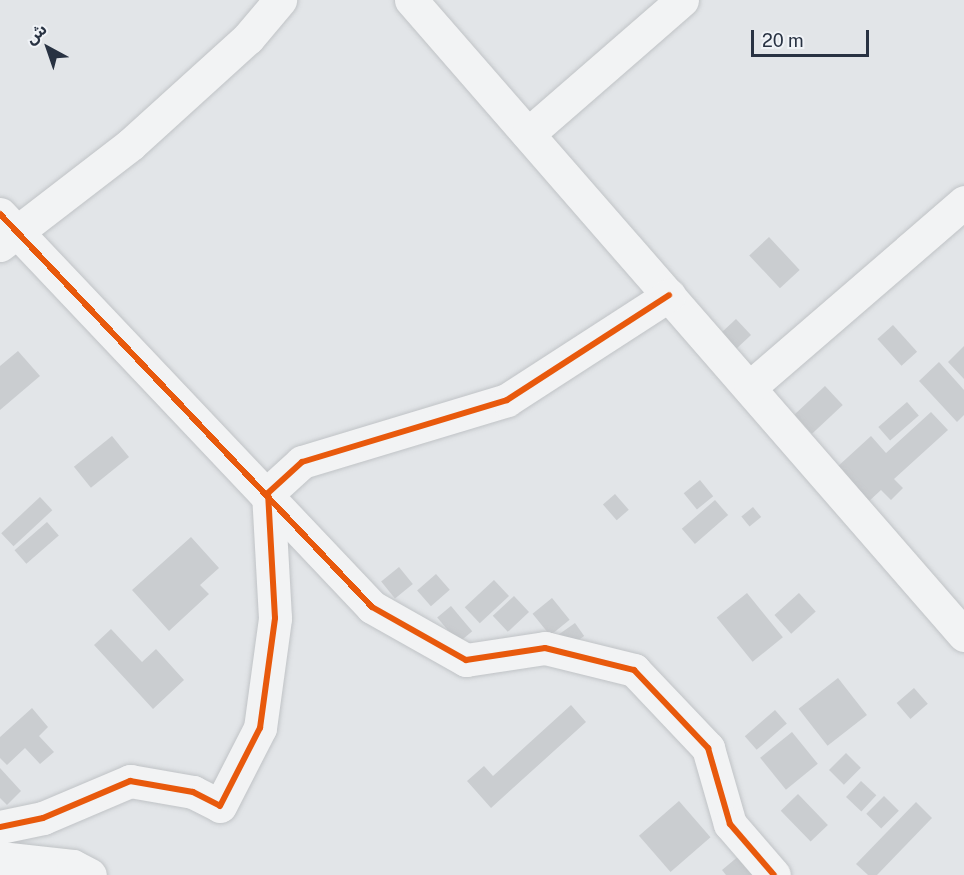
<!DOCTYPE html>
<meta charset="utf-8">
<style>
body{margin:0}
#map{position:relative;width:964px;height:875px;overflow:hidden;background:#e2e5e8;font-family:"Public Sans","Noto Sans Arabic",sans-serif}
div>[style]{position:absolute}
.building>*{inset:0;background:#cacdd0;transform-origin:0 0}
.roads{filter:drop-shadow(0 0 2px #c0c3c6) drop-shadow(0 0 2px #c0c3c6)}
.minor>*{height:33px;margin:-16.5px;padding:0 16.5px;transform-origin:16.5px;border-radius:16.5px;background:#f2f3f4}
.cycleway>*{height:6px;margin:-3px;padding:0 3px;transform-origin:3px;border-radius:3px;background:#e8590c}
span{translate:-50% -50%;white-space:nowrap;text-align:center;line-height:1.15;-webkit-text-stroke:6px #f0f3f7;paint-order:stroke}
.north{position:absolute;left:18px;top:18px;width:60px;height:60px;-webkit-text-stroke:4px #f0f3f7;paint-order:stroke;rotate:320deg;font-size:16px;font-weight:700;line-height:24px;text-align:center;color:#283242}
.north::after{content:'';display:block;margin:auto;width:21px;height:27px;background:#283242;clip-path:polygon(50% 0,100% 100%,50% 72%,0 100%)}
.scale{position:absolute;left:751px;top:30px;width:118px;height:27px;box-sizing:border-box;border:3px solid #283242;border-top:0;padding-left:8px;font-size:18px;line-height:21px;white-space:nowrap;color:#283242;-webkit-text-stroke:4px #f0f3f7;paint-order:stroke}
</style>
<div id="map">
<div class="building">
<div style="left:769px;top:237px;width:45px;height:27px;rotate:47deg"></div>
<div style="left:736px;top:319px;width:22px;height:23px;rotate:47deg"></div>
<div style="left:893px;top:325px;width:36px;height:21px;rotate:48deg"></div>
<div style="clip-path:polygon(964px 346px,964px 379px,948px 362px)"></div>
<div style="clip-path:polygon(18px 351px,40px 376px,0 410px,0 366px)"></div>
<div style="clip-path:polygon(939px 362px,964px 390px,964px 415px,957px 422px,919px 381px)"></div>
<div style="left:825px;top:386px;width:26px;height:42px;rotate:47deg"></div>
<div style="left:907px;top:402px;width:18px;height:38px;rotate:49deg"></div>
<div style="clip-path:polygon(931px 412px,948px 430px,894px 479px,903px 488px,891px 500px,881px 490px,867px 503px,836px 468px,871px 436px,886px 453px)"></div>
<div style="left:112px;top:436px;width:27px;height:49px;rotate:51deg"></div>
<div style="left:700px;top:480px;width:21px;height:21px;rotate:51deg"></div>
<div style="left:615px;top:494px;width:21px;height:16px;rotate:49deg"></div>
<div style="left:40px;top:497px;width:18px;height:53px;rotate:47deg"></div>
<div style="left:715px;top:500px;width:20px;height:44px;rotate:49deg"></div>
<div style="left:753px;top:507px;width:13px;height:15px;rotate:51deg"></div>
<div style="left:47px;top:522px;width:18px;height:43px;rotate:49deg"></div>
<div style="clip-path:polygon(191px 537px,219px 568px,200px 585px,209px 594px,169px 631px,132px 590px)"></div>
<div style="left:399px;top:567px;width:22px;height:23px;rotate:51deg"></div>
<div style="left:436px;top:574px;width:21px;height:25px;rotate:49deg"></div>
<div style="left:494px;top:580px;width:22px;height:40px;rotate:47deg"></div>
<div style="left:747px;top:593px;width:57px;height:39px;rotate:51deg"></div>
<div style="left:799px;top:593px;width:25px;height:33px;rotate:48deg"></div>
<div style="left:514px;top:596px;width:22px;height:29px;rotate:47deg"></div>
<div style="left:552px;top:598px;width:28px;height:25px;rotate:51deg"></div>
<div style="left:451px;top:606px;width:33px;height:18px;rotate:50deg"></div>
<div style="left:575px;top:623px;width:16px;height:26px;rotate:55deg"></div>
<div style="clip-path:polygon(111px 629px,142px 662px,156px 649px,184px 680px,153px 709px,94px 645px)"></div>
<div style="left:838px;top:678px;width:47px;height:50px;rotate:52deg"></div>
<div style="left:914px;top:688px;width:21px;height:23px;rotate:49deg"></div>
<div style="clip-path:polygon(571px 705px,586px 722px,491px 808px,467px 781px,484px 766px,493px 776px)"></div>
<div style="clip-path:polygon(32px 708px,48px 727px,39px 736px,54px 752px,40px 764px,25px 748px,7px 765px,0 758px,0 737px)"></div>
<div style="left:775px;top:710px;width:18px;height:40px;rotate:49deg"></div>
<div style="left:792px;top:732px;width:41px;height:41px;rotate:51deg"></div>
<div style="left:846px;top:753px;width:21px;height:24px;rotate:45deg"></div>
<div style="clip-path:polygon(0 768px,21px 791px,7px 805px,0 798px)"></div>
<div style="left:861px;top:781px;width:21px;height:22px;rotate:43deg"></div>
<div style="left:798px;top:794px;width:43px;height:24px;rotate:46deg"></div>
<div style="left:884px;top:796px;width:21px;height:25px;rotate:45deg"></div>
<div style="left:679px;top:801px;width:48px;height:53px;rotate:49deg"></div>
<div style="clip-path:polygon(916px 802px,932px 818px,877px 875px,868px 875px,856px 864px)"></div>
<div style="clip-path:polygon(740px 855px,758px 875px,726px 875px,722px 870px)"></div>
</div>
<div class="roads">
<div class="minor">
<div style="left:411px;top:0;width:842px;rotate:48.95deg"></div>
<div style="left:528px;top:134px;width:204px;rotate:-41deg"></div>
<div style="left:0;top:214px;width:541px;rotate:46.57deg"></div>
<div style="left:372px;top:607px;width:108px;rotate:29.4deg"></div>
<div style="left:466px;top:660px;width:80px;rotate:-8.6deg"></div>
<div style="left:545px;top:648px;width:92px;rotate:13.9deg"></div>
<div style="left:634px;top:670px;width:108px;rotate:46.5deg"></div>
<div style="left:708px;top:748px;width:79px;rotate:73.9deg"></div>
<div style="left:730px;top:824px;width:67px;rotate:49.2deg"></div>
<div style="left:0;top:245px;width:165px;rotate:-37.6deg"></div>
<div style="left:131px;top:144px;width:158px;rotate:-42.2deg"></div>
<div style="left:248px;top:38px;width:50px;rotate:-49.9deg"></div>
<div style="left:750px;top:387px;width:283px;rotate:-40.8deg"></div>
<div style="left:0;top:827px;width:44px;rotate:-11.8deg"></div>
<div style="left:43px;top:818px;width:95px;rotate:-23deg"></div>
<div style="left:130px;top:781px;width:64px;rotate:9.9deg"></div>
<div style="left:193px;top:792px;width:30px;rotate:27deg"></div>
<div style="left:220px;top:806px;width:88px;rotate:-62.9deg"></div>
<div style="left:260px;top:728px;width:111px;rotate:-82.2deg"></div>
<div style="left:275px;top:618px;width:125px;rotate:-93.2deg"></div>
<div style="left:268px;top:493px;width:46px;rotate:-42.4deg"></div>
<div style="left:302px;top:462px;width:214px;rotate:-16.8deg"></div>
<div style="left:507px;top:400px;width:193px;rotate:-32.9deg"></div>
<div style="left:0;top:858px;width:73px;rotate:6.3deg"></div>
<div style="left:73px;top:866px;width:19px;rotate:28deg"></div>
</div>
</div>
<div class="cycleway">
<div style="left:0;top:214px;width:541px;rotate:46.57deg"></div>
<div style="left:372px;top:607px;width:108px;rotate:29.4deg"></div>
<div style="left:466px;top:660px;width:80px;rotate:-8.6deg"></div>
<div style="left:545px;top:648px;width:92px;rotate:13.9deg"></div>
<div style="left:634px;top:670px;width:108px;rotate:46.5deg"></div>
<div style="left:708px;top:748px;width:79px;rotate:73.9deg"></div>
<div style="left:730px;top:824px;width:67px;rotate:49.2deg"></div>
<div style="left:0;top:827px;width:44px;rotate:-11.8deg"></div>
<div style="left:43px;top:818px;width:95px;rotate:-23deg"></div>
<div style="left:130px;top:781px;width:64px;rotate:9.9deg"></div>
<div style="left:193px;top:792px;width:30px;rotate:27deg"></div>
<div style="left:220px;top:806px;width:88px;rotate:-62.9deg"></div>
<div style="left:260px;top:728px;width:111px;rotate:-82.2deg"></div>
<div style="left:275px;top:618px;width:125px;rotate:-93.2deg"></div>
<div style="left:268px;top:493px;width:46px;rotate:-42.4deg"></div>
<div style="left:302px;top:462px;width:214px;rotate:-16.8deg"></div>
<div style="left:507px;top:400px;width:193px;rotate:-32.9deg"></div>
</div>
<div class="north">ش</div>
<div class="scale">20 m</div>
</div>
